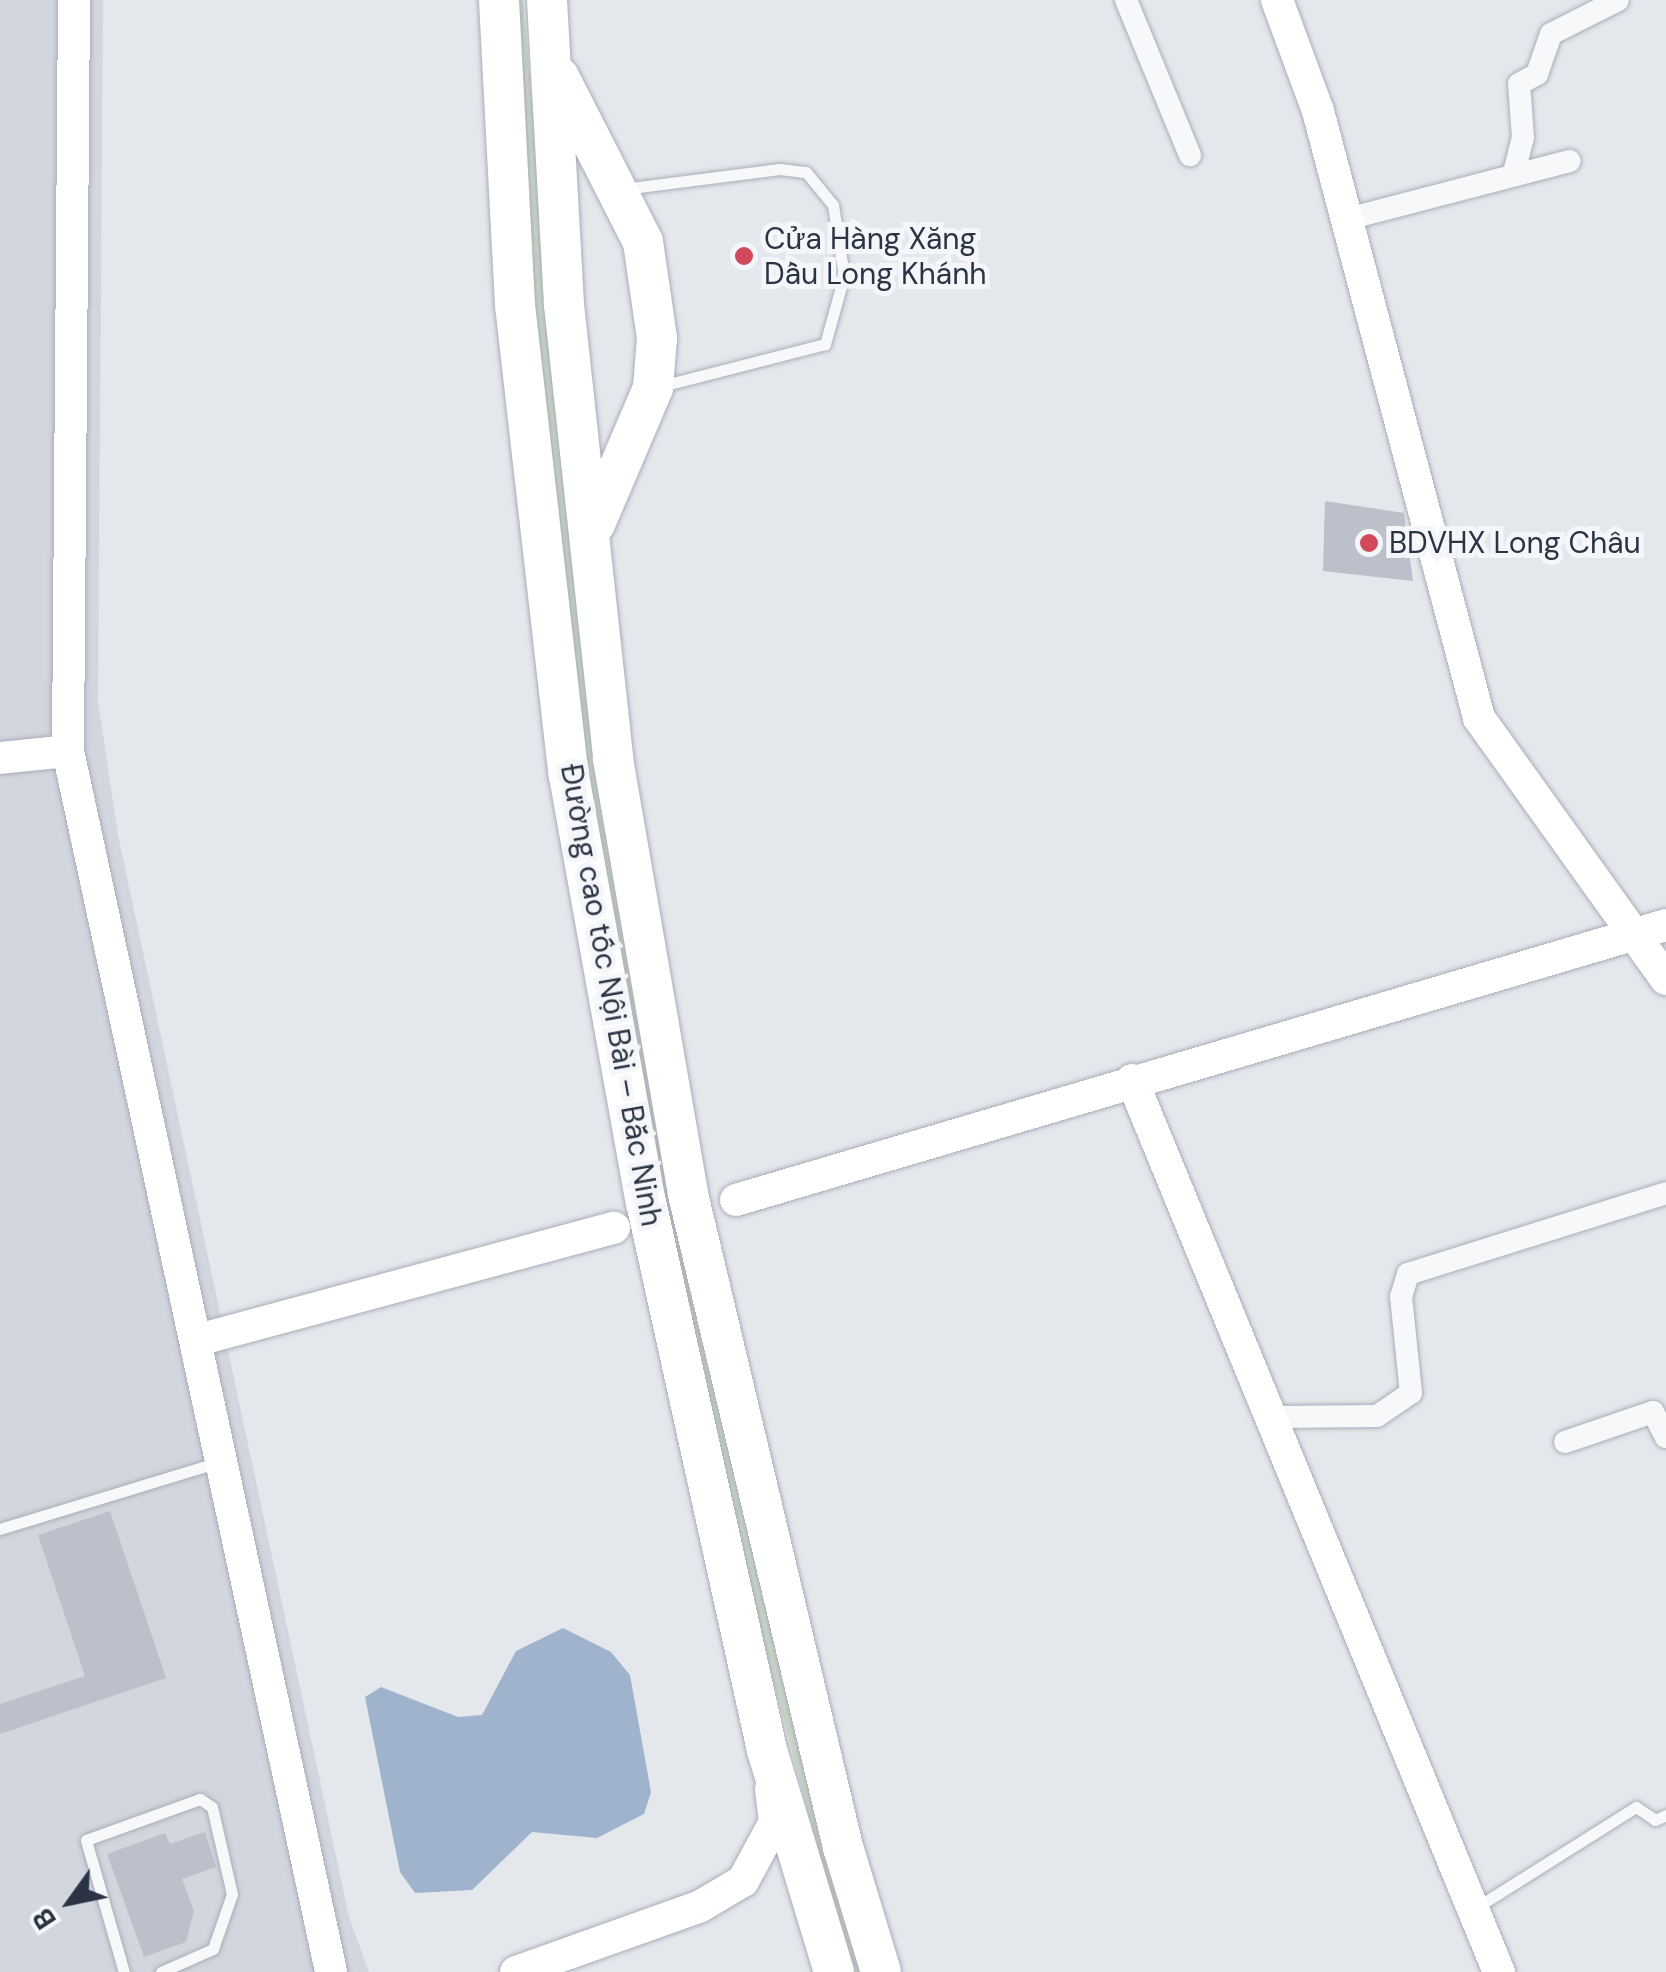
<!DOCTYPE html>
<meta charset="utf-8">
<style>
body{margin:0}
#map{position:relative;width:1666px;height:1972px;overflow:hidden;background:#e4e7ec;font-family:"DM Sans",sans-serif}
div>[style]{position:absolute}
.built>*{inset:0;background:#d2d6de}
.green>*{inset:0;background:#c9d6c5}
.water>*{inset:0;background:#9fb4cc}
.building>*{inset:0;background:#bbc0ca}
.roads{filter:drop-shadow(0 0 2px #a9aeb7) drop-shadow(0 0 2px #a9aeb7)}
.lane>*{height:11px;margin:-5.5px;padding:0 5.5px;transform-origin:5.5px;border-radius:5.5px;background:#f7f8fa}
.street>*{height:22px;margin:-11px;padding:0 11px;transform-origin:11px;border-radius:11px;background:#f7f8fa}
.secondary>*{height:32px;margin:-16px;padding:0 16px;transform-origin:16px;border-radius:16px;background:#fff}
.highway>*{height:40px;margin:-20px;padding:0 20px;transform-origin:20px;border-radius:20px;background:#fff}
.dots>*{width:28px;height:28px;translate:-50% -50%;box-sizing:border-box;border:5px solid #f4f6f9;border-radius:50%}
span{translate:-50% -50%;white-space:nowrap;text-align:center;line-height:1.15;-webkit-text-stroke:10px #f4f6f9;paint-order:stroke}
.poi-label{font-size:30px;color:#2b3445}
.left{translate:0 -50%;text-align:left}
.street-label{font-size:30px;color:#2b3445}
.north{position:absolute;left:20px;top:1852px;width:100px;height:100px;-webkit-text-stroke:8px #f4f6f9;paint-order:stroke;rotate:237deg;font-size:28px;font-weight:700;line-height:40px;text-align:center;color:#2b3445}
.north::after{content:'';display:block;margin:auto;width:35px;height:45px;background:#2b3445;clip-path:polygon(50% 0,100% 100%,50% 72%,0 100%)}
</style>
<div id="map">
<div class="built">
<div style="clip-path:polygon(0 0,103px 0,98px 701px,118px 835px,349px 1917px,369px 1972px,0 1972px)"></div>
</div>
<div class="green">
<div style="clip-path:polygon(509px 0,523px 0,578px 627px,642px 1044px,733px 1472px,866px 1972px,850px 1972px,706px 1423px,598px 872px,548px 492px)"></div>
</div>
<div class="water">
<div style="clip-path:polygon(563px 1628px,611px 1652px,630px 1675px,651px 1792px,644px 1814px,597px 1838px,532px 1832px,472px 1890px,415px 1893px,400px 1872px,365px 1697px,381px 1687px,458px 1717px,482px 1715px,516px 1651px)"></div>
</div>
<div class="building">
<div style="clip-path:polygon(1325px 501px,1404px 513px,1413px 581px,1323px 571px)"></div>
<div style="clip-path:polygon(110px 1511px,166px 1678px,0 1734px,0 1704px,85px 1676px,38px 1535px)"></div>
<div style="clip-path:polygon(205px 1832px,216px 1867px,182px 1879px,194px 1911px,186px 1942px,144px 1957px,107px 1854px,165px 1833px,170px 1844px)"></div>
</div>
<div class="roads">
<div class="lane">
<div style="left:623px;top:189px;width:158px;rotate:-7.3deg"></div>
<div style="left:780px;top:169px;width:26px;rotate:7deg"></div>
<div style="left:806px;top:172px;width:43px;rotate:50.7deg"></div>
<div style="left:833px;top:205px;width:72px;rotate:81.2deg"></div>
<div style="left:844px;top:276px;width:71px;rotate:105.6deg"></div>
<div style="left:825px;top:344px;width:168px;rotate:165.6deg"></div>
<div style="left:0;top:1529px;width:226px;rotate:-17deg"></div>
<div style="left:1477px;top:1907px;width:188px;rotate:-32.2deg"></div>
<div style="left:1636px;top:1807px;width:23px;rotate:34deg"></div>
<div style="left:1655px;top:1820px;width:12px;rotate:-24deg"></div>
<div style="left:124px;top:1972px;width:137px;rotate:-106.1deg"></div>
<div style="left:86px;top:1840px;width:121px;rotate:-19.8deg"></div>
<div style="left:200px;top:1799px;width:14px;rotate:34deg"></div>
<div style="left:212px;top:1807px;width:89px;rotate:77.1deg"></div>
<div style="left:232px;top:1894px;width:58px;rotate:109.1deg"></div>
<div style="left:213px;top:1949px;width:57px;rotate:156.1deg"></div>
</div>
<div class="street">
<div style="left:1126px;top:0;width:168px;rotate:67.6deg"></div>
<div style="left:1514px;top:173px;width:36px;rotate:-76deg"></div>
<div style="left:1523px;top:138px;width:54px;rotate:-94.2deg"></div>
<div style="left:1519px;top:84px;width:21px;rotate:-29deg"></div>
<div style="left:1537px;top:74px;width:42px;rotate:-70.7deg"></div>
<div style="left:1551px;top:34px;width:75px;rotate:-26.9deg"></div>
<div style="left:1347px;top:219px;width:230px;rotate:-14.6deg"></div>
<div style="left:1274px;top:1417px;width:103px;rotate:-0.6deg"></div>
<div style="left:1377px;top:1416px;width:41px;rotate:-34.1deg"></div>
<div style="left:1411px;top:1393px;width:97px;rotate:-95.9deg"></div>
<div style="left:1401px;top:1297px;width:24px;rotate:-73deg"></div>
<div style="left:1408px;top:1274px;width:270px;rotate:-17.4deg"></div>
<div style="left:1565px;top:1442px;width:93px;rotate:-18.8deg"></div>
<div style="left:1653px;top:1412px;width:28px;rotate:63deg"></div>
</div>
<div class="secondary">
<div style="left:74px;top:0;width:751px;rotate:90.46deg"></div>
<div style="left:68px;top:751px;width:1249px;rotate:77.84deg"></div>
<div style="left:1277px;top:0;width:118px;rotate:69.7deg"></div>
<div style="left:1318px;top:111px;width:628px;rotate:75.14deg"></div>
<div style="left:1479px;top:718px;width:321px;rotate:54.4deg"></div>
<div style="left:0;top:758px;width:68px;rotate:-5.9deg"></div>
<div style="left:1132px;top:1080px;width:965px;rotate:67.64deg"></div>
<div style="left:736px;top:1200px;width:970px;rotate:-16.47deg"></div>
<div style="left:198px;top:1340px;width:431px;rotate:-15.1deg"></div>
<div style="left:516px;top:1972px;width:194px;rotate:-19.6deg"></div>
<div style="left:699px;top:1907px;width:51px;rotate:-30.6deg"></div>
<div style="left:743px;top:1881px;width:67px;rotate:-61.5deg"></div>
<div style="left:775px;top:1822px;width:33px;rotate:-97deg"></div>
</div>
<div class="highway">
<div style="left:499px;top:0;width:305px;rotate:87deg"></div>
<div style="left:515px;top:305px;width:474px;rotate:83.5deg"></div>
<div style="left:569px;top:776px;width:433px;rotate:79.8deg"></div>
<div style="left:646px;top:1202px;width:561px;rotate:77.55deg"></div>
<div style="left:767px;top:1750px;width:232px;rotate:73.2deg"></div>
<div style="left:547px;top:0;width:305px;rotate:86.8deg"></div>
<div style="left:564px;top:305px;width:457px;rotate:83.8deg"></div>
<div style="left:613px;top:759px;width:441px;rotate:80.2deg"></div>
<div style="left:688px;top:1194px;width:671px;rotate:76.65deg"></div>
<div style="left:843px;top:1847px;width:131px;rotate:73.1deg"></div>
<div style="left:559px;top:77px;width:185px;rotate:63deg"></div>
<div style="left:643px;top:242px;width:97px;rotate:81.7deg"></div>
<div style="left:657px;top:338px;width:50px;rotate:94.6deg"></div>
<div style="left:653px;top:388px;width:148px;rotate:113.1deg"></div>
</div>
</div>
<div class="dots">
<div style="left:744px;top:256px;background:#d1495b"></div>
<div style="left:1369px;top:543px;background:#d1495b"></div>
</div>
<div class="poi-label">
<span class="left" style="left:764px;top:256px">Cửa Hàng Xăng<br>Dầu Long Khánh</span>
<span class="left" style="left:1389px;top:543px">BDVHX Long Châu</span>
</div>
<div class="street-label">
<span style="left:611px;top:995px;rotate:80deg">Đường cao tốc Nội Bài – Bắc Ninh</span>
</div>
<div class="north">B</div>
</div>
